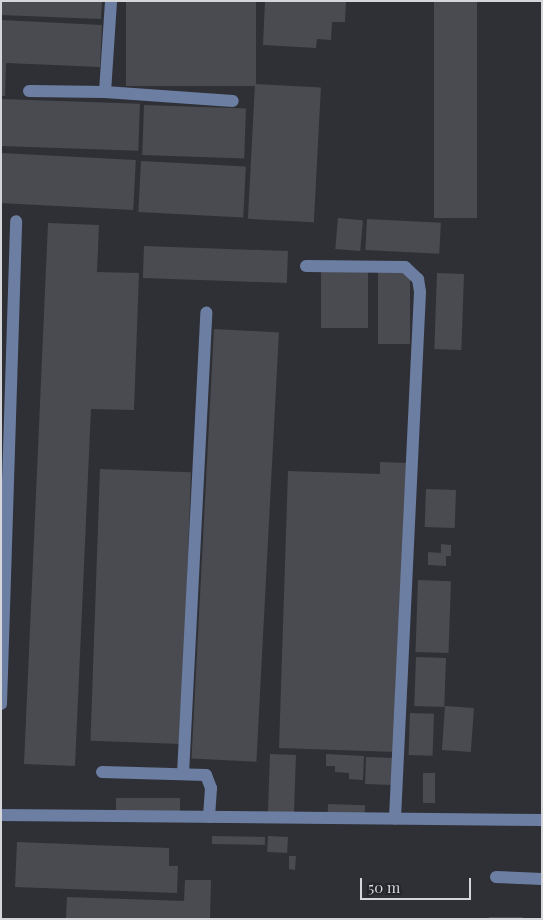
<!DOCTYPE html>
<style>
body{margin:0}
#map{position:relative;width:543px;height:920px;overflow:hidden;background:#2e3035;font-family:"Playfair Display",serif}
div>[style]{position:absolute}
.building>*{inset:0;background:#494b50;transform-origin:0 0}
.minor>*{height:12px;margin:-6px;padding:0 6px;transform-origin:6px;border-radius:6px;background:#6d7ea3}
span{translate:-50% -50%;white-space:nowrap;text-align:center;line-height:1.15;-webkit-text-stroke:4px #24262b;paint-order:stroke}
.frame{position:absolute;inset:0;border:2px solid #d5d6d9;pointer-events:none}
.scale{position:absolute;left:360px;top:878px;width:111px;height:22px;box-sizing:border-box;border:2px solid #d5d6d9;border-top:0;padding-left:6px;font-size:15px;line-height:18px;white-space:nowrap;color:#d5d6d9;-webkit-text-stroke:4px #24262b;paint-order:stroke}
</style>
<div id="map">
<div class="building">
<div style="clip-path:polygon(1px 1px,102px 1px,101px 19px,1px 15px)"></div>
<div style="left:126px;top:1px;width:130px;height:85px"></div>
<div style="clip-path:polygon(265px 1px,346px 1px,345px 22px,332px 22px,331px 40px,317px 39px,316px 48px,263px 45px)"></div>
<div style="left:434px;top:1px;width:43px;height:217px"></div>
<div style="clip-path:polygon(1px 20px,102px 25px,100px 67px,6px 63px,5px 96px,1px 96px)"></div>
<div style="left:255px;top:84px;width:66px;height:135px;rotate:3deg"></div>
<div style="left:1px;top:99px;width:139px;height:47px;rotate:2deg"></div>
<div style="left:144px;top:105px;width:102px;height:50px;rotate:2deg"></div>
<div style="left:1px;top:153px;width:135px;height:50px;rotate:3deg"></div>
<div style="left:141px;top:161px;width:105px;height:51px;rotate:3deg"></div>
<div style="left:338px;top:218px;width:25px;height:31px;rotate:5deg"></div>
<div style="left:367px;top:219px;width:74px;height:31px;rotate:3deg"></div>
<div style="clip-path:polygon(48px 223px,99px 225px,97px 272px,139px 273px,134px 410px,91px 409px,75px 766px,24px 764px)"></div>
<div style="left:144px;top:246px;width:144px;height:32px;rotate:2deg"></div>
<div style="left:321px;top:270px;width:47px;height:58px"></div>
<div style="left:378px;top:272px;width:32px;height:72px"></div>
<div style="left:437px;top:273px;width:27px;height:76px;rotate:2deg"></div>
<div style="left:214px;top:329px;width:65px;height:430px;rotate:3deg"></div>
<div style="clip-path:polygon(380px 462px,407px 463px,397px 752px,279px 748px,288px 471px,380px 474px)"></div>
<div style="left:100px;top:469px;width:91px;height:272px;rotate:2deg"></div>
<div style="left:426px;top:489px;width:30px;height:38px;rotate:2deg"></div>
<div style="clip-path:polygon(441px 544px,451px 545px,451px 556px,446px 556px,446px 566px,428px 565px,428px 552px,441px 553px)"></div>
<div style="left:418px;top:580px;width:33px;height:72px;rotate:2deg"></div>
<div style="left:416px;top:657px;width:30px;height:49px;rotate:2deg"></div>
<div style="left:445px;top:706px;width:29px;height:44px;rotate:4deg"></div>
<div style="left:410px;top:713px;width:24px;height:42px;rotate:2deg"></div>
<div style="left:270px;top:754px;width:26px;height:61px;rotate:2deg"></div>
<div style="clip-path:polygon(326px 754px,364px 756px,363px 780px,349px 779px,349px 773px,335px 772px,335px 766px,326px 766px)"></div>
<div style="left:366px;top:757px;width:28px;height:27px;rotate:2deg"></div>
<div style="left:423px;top:773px;width:12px;height:30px"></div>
<div style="left:116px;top:798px;width:64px;height:16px"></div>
<div style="left:328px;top:804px;width:37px;height:10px;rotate:2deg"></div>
<div style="left:212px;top:836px;width:53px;height:8px;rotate:1deg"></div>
<div style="left:268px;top:836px;width:20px;height:16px;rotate:3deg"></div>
<div style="clip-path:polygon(17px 842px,169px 848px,169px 866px,178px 866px,177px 893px,15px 887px)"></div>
<div style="clip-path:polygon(289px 856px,296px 856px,295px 870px,289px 869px)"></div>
<div style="clip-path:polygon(185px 880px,211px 880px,210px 919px,66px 919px,67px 897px,184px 901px)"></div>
<div style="left:489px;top:917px;width:34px;height:2px"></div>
</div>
<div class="minor">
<div style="left:29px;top:91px;width:76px;rotate:0.8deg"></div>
<div style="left:105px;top:92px;width:128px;rotate:4deg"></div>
<div style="left:105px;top:92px;width:91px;rotate:-86.2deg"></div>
<div style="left:306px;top:266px;width:99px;rotate:0.6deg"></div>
<div style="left:405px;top:267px;width:18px;rotate:43deg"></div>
<div style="left:418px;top:279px;width:13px;rotate:81deg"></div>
<div style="left:420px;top:292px;width:527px;rotate:92.72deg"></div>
<div style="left:1px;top:704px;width:483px;rotate:-88.2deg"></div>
<div style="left:102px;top:772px;width:104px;rotate:1.7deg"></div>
<div style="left:206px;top:775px;width:14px;rotate:69deg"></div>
<div style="left:211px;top:788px;width:29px;rotate:94deg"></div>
<div style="left:183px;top:774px;width:462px;rotate:-87.1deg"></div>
<div style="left:1px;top:815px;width:541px;rotate:0.53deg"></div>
<div style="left:496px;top:877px;width:46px;rotate:2.5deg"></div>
</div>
<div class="frame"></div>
<div class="scale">50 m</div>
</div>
